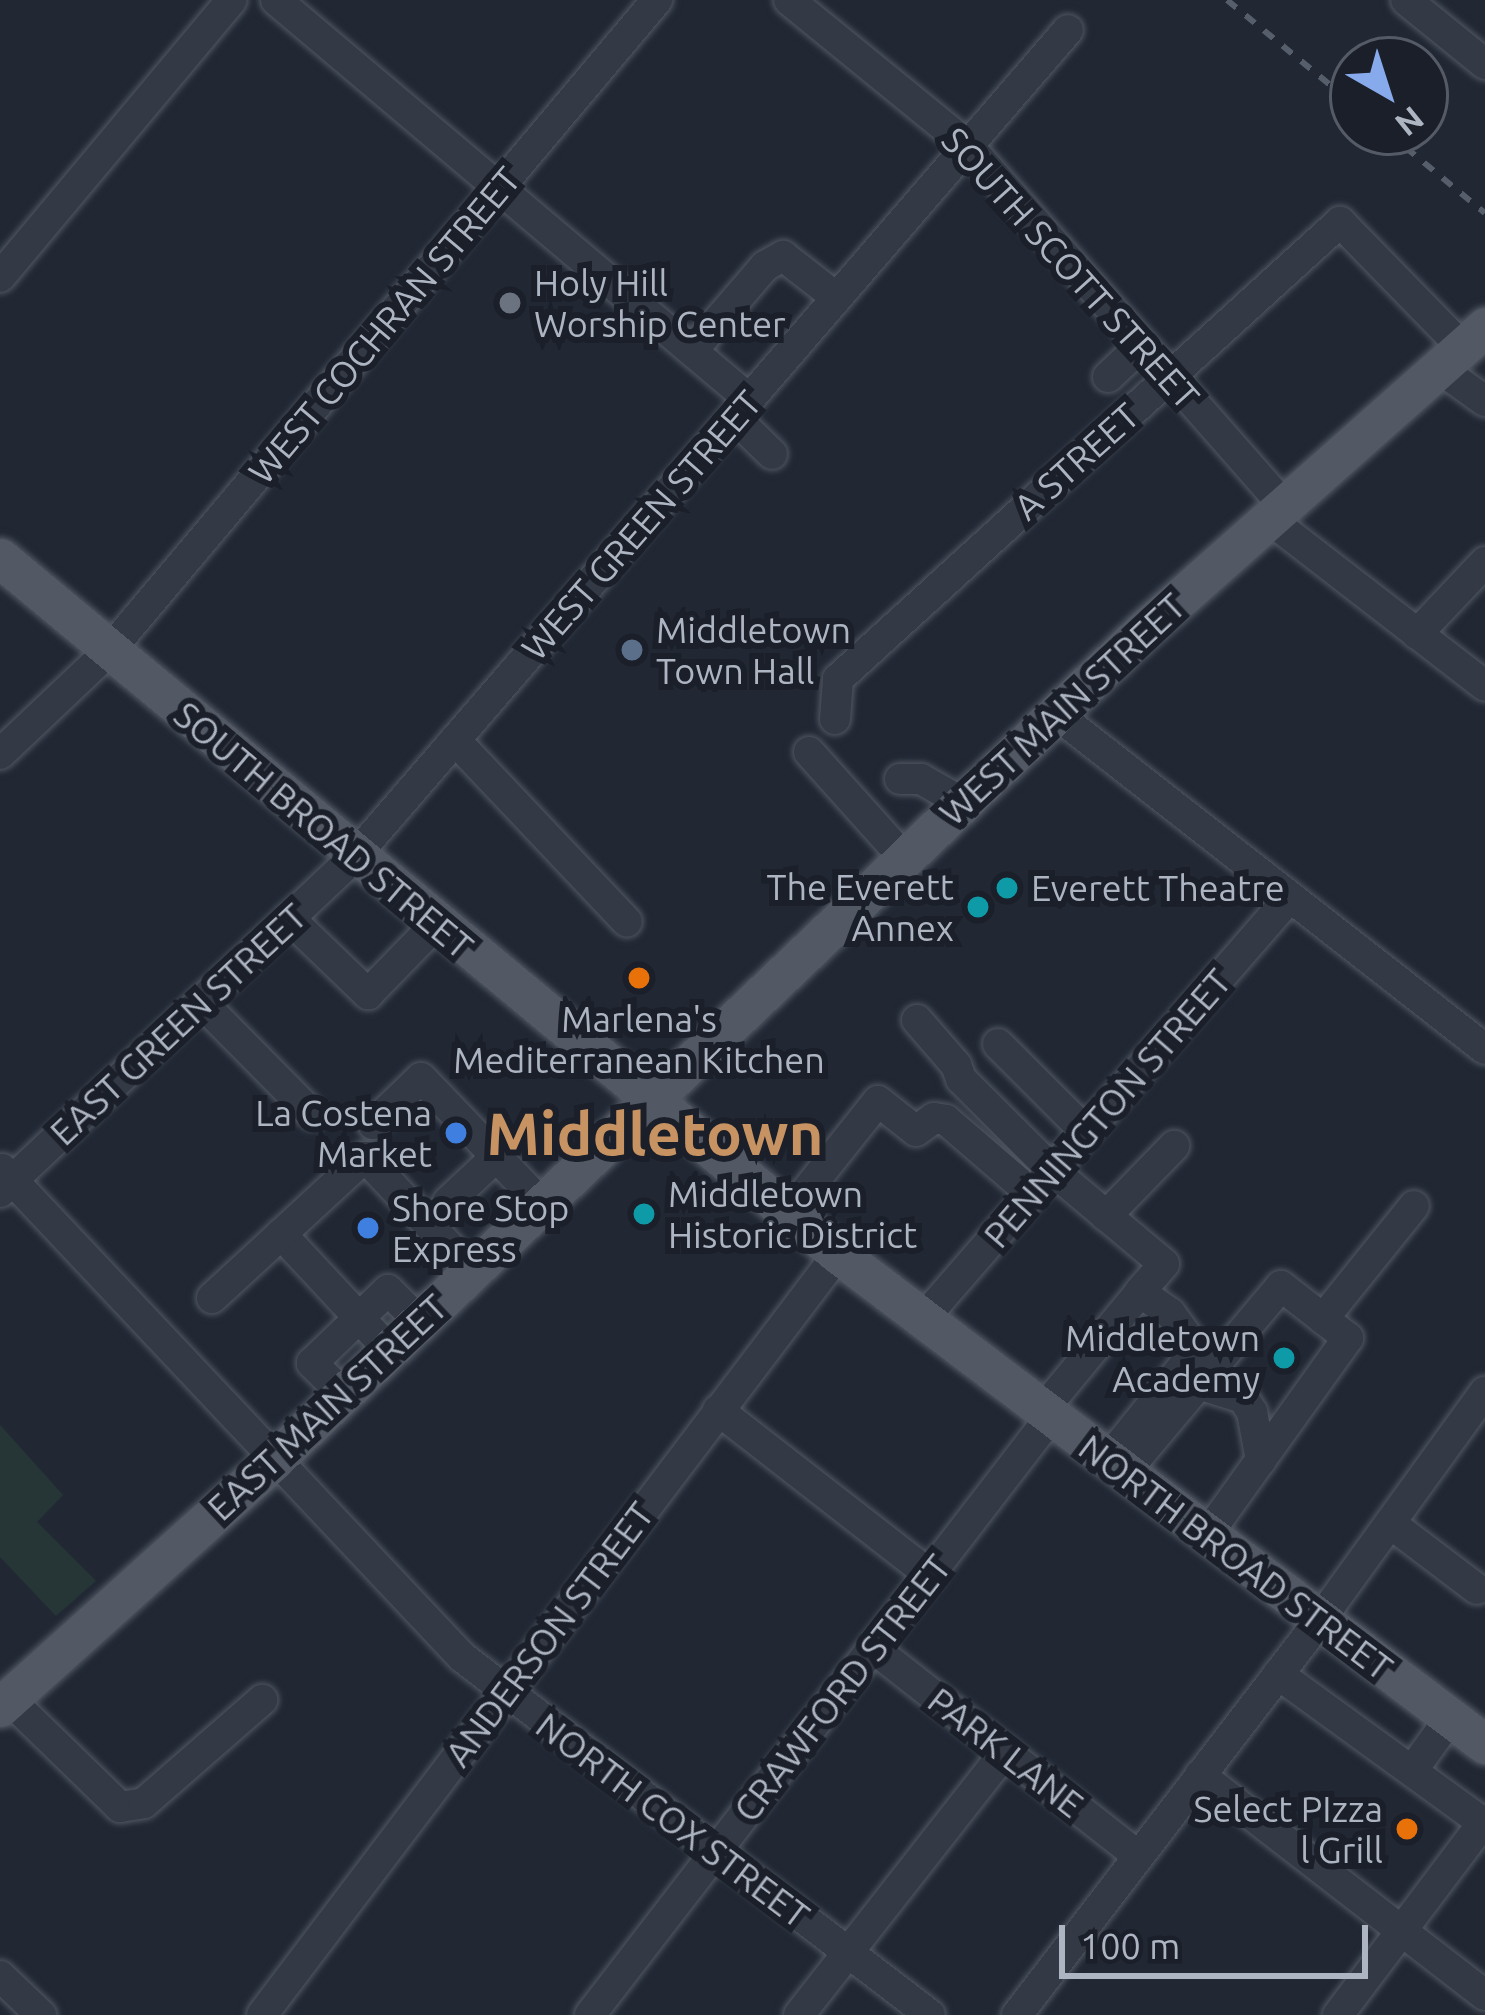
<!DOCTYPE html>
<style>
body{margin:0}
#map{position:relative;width:1485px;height:2015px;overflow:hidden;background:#212834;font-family:Ubuntu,sans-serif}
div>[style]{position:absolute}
.green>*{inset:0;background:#263637}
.roads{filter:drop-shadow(0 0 3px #515863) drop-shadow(0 0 3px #515863)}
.minor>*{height:30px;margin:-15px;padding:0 15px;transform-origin:15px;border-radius:15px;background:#343a45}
.major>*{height:39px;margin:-19.5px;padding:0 19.5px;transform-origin:19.5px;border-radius:19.5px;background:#525965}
.rail>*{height:6px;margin-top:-3px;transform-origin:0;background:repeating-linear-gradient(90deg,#565e6b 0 12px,transparent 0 24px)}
.dots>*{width:33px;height:33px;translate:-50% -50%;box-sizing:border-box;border:6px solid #1a1f29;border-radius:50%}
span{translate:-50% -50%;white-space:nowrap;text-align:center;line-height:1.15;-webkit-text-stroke:12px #1a1f29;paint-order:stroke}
.street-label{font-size:36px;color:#aeb5c2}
.poi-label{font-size:36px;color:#aeb5c2}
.left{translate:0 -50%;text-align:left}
.right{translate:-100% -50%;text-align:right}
.town-label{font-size:60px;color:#c89362;font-weight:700}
.north{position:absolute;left:1329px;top:36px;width:120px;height:120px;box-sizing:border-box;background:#1a1f29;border:3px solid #555b66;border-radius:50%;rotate:141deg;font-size:33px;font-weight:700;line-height:48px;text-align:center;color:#aeb5c2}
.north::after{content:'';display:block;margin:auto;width:42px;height:54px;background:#87aaed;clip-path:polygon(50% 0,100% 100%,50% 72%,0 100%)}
.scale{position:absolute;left:1059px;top:1925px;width:309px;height:54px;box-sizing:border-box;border:6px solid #aeb5c2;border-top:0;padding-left:15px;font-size:36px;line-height:42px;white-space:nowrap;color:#aeb5c2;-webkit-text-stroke:9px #1a1f29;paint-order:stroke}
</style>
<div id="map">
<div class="green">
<div style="clip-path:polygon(0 1425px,63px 1495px,37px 1522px,96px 1581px,56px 1616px,0 1557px)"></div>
</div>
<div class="roads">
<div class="minor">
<div style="left:276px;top:0;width:619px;rotate:40.15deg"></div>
<div style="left:789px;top:0;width:231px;rotate:39.2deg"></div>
<div style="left:968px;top:146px;width:478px;rotate:48.7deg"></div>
<div style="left:1406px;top:0;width:102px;rotate:39deg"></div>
<div style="left:0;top:277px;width:361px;rotate:-50.1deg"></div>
<div style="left:692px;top:351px;width:112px;rotate:-49.3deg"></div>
<div style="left:765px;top:266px;width:21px;rotate:-29deg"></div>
<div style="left:783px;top:256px;width:68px;rotate:37.9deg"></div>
<div style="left:1439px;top:368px;width:57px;rotate:35.7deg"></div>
<div style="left:1108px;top:377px;width:47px;rotate:-43.3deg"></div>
<div style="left:734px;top:417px;width:53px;rotate:44.2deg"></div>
<div style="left:1268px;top:518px;width:274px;rotate:37.7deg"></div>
<div style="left:1417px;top:634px;width:99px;rotate:-46.6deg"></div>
<div style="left:1056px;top:714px;width:544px;rotate:37.99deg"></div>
<div style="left:835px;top:719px;width:40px;rotate:-85.7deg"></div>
<div style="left:838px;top:679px;width:679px;rotate:-42.31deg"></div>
<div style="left:1340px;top:222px;width:175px;rotate:45.7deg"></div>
<div style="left:455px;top:740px;width:250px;rotate:46.6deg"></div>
<div style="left:809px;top:752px;width:144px;rotate:48.1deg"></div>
<div style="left:0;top:754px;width:151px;rotate:-43.4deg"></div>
<div style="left:110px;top:650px;width:850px;rotate:-49.92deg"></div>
<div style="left:900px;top:779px;width:21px"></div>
<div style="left:921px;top:779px;width:48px;rotate:29.7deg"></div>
<div style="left:289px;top:918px;width:110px;rotate:43.9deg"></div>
<div style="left:368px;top:994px;width:98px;rotate:-45.8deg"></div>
<div style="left:201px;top:1002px;width:158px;rotate:45.3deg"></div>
<div style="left:917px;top:1020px;width:60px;rotate:49.1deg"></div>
<div style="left:956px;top:1065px;width:15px;rotate:70deg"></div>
<div style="left:961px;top:1079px;width:129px;rotate:45deg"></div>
<div style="left:1052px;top:1170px;width:146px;rotate:40deg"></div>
<div style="left:1164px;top:1264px;width:37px;rotate:131deg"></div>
<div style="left:998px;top:1044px;width:124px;rotate:45deg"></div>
<div style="left:373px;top:1124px;width:66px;rotate:-43.8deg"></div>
<div style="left:421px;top:1078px;width:175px;rotate:46.2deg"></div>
<div style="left:2px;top:1169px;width:671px;rotate:46.69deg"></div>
<div style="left:462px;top:1657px;width:589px;rotate:37.41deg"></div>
<div style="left:0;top:1192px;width:489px;rotate:-43.4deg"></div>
<div style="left:355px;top:856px;width:1091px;rotate:-49.2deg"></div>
<div style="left:448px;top:1202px;width:67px;rotate:-43.2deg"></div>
<div style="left:788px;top:1214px;width:144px;rotate:-51.5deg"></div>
<div style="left:878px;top:1101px;width:48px;rotate:38.3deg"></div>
<div style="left:916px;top:1131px;width:22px;rotate:-36deg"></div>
<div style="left:934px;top:1118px;width:12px;rotate:9deg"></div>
<div style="left:946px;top:1120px;width:113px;rotate:40.7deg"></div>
<div style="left:1106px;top:1216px;width:98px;rotate:-45.8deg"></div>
<div style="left:281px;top:1234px;width:158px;rotate:47deg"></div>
<div style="left:212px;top:1298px;width:208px;rotate:-42.7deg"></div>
<div style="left:365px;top:1157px;width:156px;rotate:46.8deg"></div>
<div style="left:923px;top:1319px;width:559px;rotate:-48.99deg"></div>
<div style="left:1323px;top:1319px;width:145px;rotate:-51.2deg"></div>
<div style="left:1198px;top:1384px;width:47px;rotate:17.3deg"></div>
<div style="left:1243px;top:1398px;width:17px;rotate:57deg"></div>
<div style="left:1252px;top:1412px;width:49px;rotate:79.4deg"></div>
<div style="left:343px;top:1394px;width:44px;rotate:-135deg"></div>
<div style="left:312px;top:1363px;width:105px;rotate:-43.8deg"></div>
<div style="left:388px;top:1290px;width:44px;rotate:45deg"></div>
<div style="left:718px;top:1410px;width:269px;rotate:37.9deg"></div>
<div style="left:1042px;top:1411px;width:154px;rotate:-50.5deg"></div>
<div style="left:1140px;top:1292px;width:37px;rotate:35deg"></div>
<div style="left:1170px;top:1313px;width:32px;rotate:54deg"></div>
<div style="left:1189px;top:1339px;width:19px;rotate:87deg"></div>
<div style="left:1190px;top:1358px;width:132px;rotate:128.9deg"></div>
<div style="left:1124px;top:1473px;width:244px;rotate:-50deg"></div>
<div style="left:1281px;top:1286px;width:85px;rotate:37.8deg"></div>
<div style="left:1348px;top:1338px;width:242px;rotate:125.6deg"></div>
<div style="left:1390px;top:1523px;width:109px;rotate:37.2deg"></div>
<div style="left:873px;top:1648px;width:337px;rotate:38.1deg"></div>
<div style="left:1278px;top:1674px;width:253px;rotate:36deg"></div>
<div style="left:9px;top:1699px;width:155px;rotate:44.2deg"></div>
<div style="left:120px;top:1807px;width:24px;rotate:-9deg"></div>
<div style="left:144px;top:1803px;width:157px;rotate:-41.1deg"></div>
<div style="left:1412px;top:1771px;width:65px;rotate:-54.4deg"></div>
<div style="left:1200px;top:1775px;width:360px;rotate:37.7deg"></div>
<div style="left:0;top:1976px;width:57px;rotate:43.6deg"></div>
<div style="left:262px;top:2015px;width:954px;rotate:-52.88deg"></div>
<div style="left:590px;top:2015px;width:754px;rotate:-52.39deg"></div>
<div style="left:799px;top:2015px;width:335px;rotate:-51.9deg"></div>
<div style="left:1017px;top:2015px;width:496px;rotate:-52.5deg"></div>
<div style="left:1319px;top:1621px;width:283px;rotate:-54.1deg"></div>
<div style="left:1338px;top:2015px;width:244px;rotate:-53deg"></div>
</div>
<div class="major">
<div style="left:0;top:558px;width:1089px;rotate:39.71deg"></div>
<div style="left:838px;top:1254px;width:812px;rotate:37.14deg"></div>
<div style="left:0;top:1707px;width:369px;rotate:-42deg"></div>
<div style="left:274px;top:1460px;width:1201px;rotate:-43.65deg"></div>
<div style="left:1143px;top:631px;width:458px;rotate:-41.6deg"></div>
</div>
</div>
<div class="rail">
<div style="left:1227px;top:0;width:163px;rotate:39.5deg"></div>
<div style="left:1387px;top:132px;width:127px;rotate:39.6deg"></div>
</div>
<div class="dots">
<div style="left:510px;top:303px;background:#6b7280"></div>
<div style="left:632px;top:650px;background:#5c6f8a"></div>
<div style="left:1007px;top:888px;background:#0f9aa8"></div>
<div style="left:978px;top:907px;background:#0f9aa8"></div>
<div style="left:639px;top:978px;background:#e8710a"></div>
<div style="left:456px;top:1133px;background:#3f7fe0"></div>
<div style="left:644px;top:1214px;background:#0f9aa8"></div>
<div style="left:368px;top:1228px;background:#3f7fe0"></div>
<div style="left:1284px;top:1358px;background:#0f9aa8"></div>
<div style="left:1407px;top:1829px;background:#e8710a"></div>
</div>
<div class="street-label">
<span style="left:1071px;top:268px;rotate:48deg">SOUTH SCOTT STREET</span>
<span style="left:384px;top:325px;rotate:-50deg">WEST COCHRAN STREET</span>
<span style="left:1076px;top:461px;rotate:-42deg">A STREET</span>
<span style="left:641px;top:525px;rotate:-49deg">WEST GREEN STREET</span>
<span style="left:1062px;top:709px;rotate:-43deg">WEST MAIN STREET</span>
<span style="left:324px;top:830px;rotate:40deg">SOUTH BROAD STREET</span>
<span style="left:178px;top:1024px;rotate:-43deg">EAST GREEN STREET</span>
<span style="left:1107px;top:1108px;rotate:-49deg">PENNINGTON STREET</span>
<span style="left:327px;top:1407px;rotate:-43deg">EAST MAIN STREET</span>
<span style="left:1236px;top:1557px;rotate:37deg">NORTH BROAD STREET</span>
<span style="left:549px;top:1634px;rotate:-53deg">ANDERSON STREET</span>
<span style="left:842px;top:1688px;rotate:-52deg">CRAWFORD STREET</span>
<span style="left:1006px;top:1752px;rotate:38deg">PARK LANE</span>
<span style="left:673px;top:1820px;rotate:37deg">NORTH COX STREET</span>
</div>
<div class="poi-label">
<span class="left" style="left:534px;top:303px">Holy Hill<br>Worship Center</span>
<span class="left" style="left:656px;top:650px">Middletown<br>Town Hall</span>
<span class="right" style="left:954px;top:907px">The Everett<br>Annex</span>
<span class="left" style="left:1031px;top:888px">Everett Theatre</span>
<span style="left:639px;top:1039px">Marlena's<br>Mediterranean Kitchen</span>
<span class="right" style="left:432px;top:1133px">La Costena<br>Market</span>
<span class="left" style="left:668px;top:1214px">Middletown<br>Historic District</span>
<span class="left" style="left:392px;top:1228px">Shore Stop<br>Express</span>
<span class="right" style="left:1260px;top:1358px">Middletown<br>Academy</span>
<span class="right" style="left:1383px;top:1829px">Select PIzza<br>l Grill</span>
</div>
<div class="town-label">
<span style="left:655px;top:1132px">Middletown</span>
</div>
<div class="north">N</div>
<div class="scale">100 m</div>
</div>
